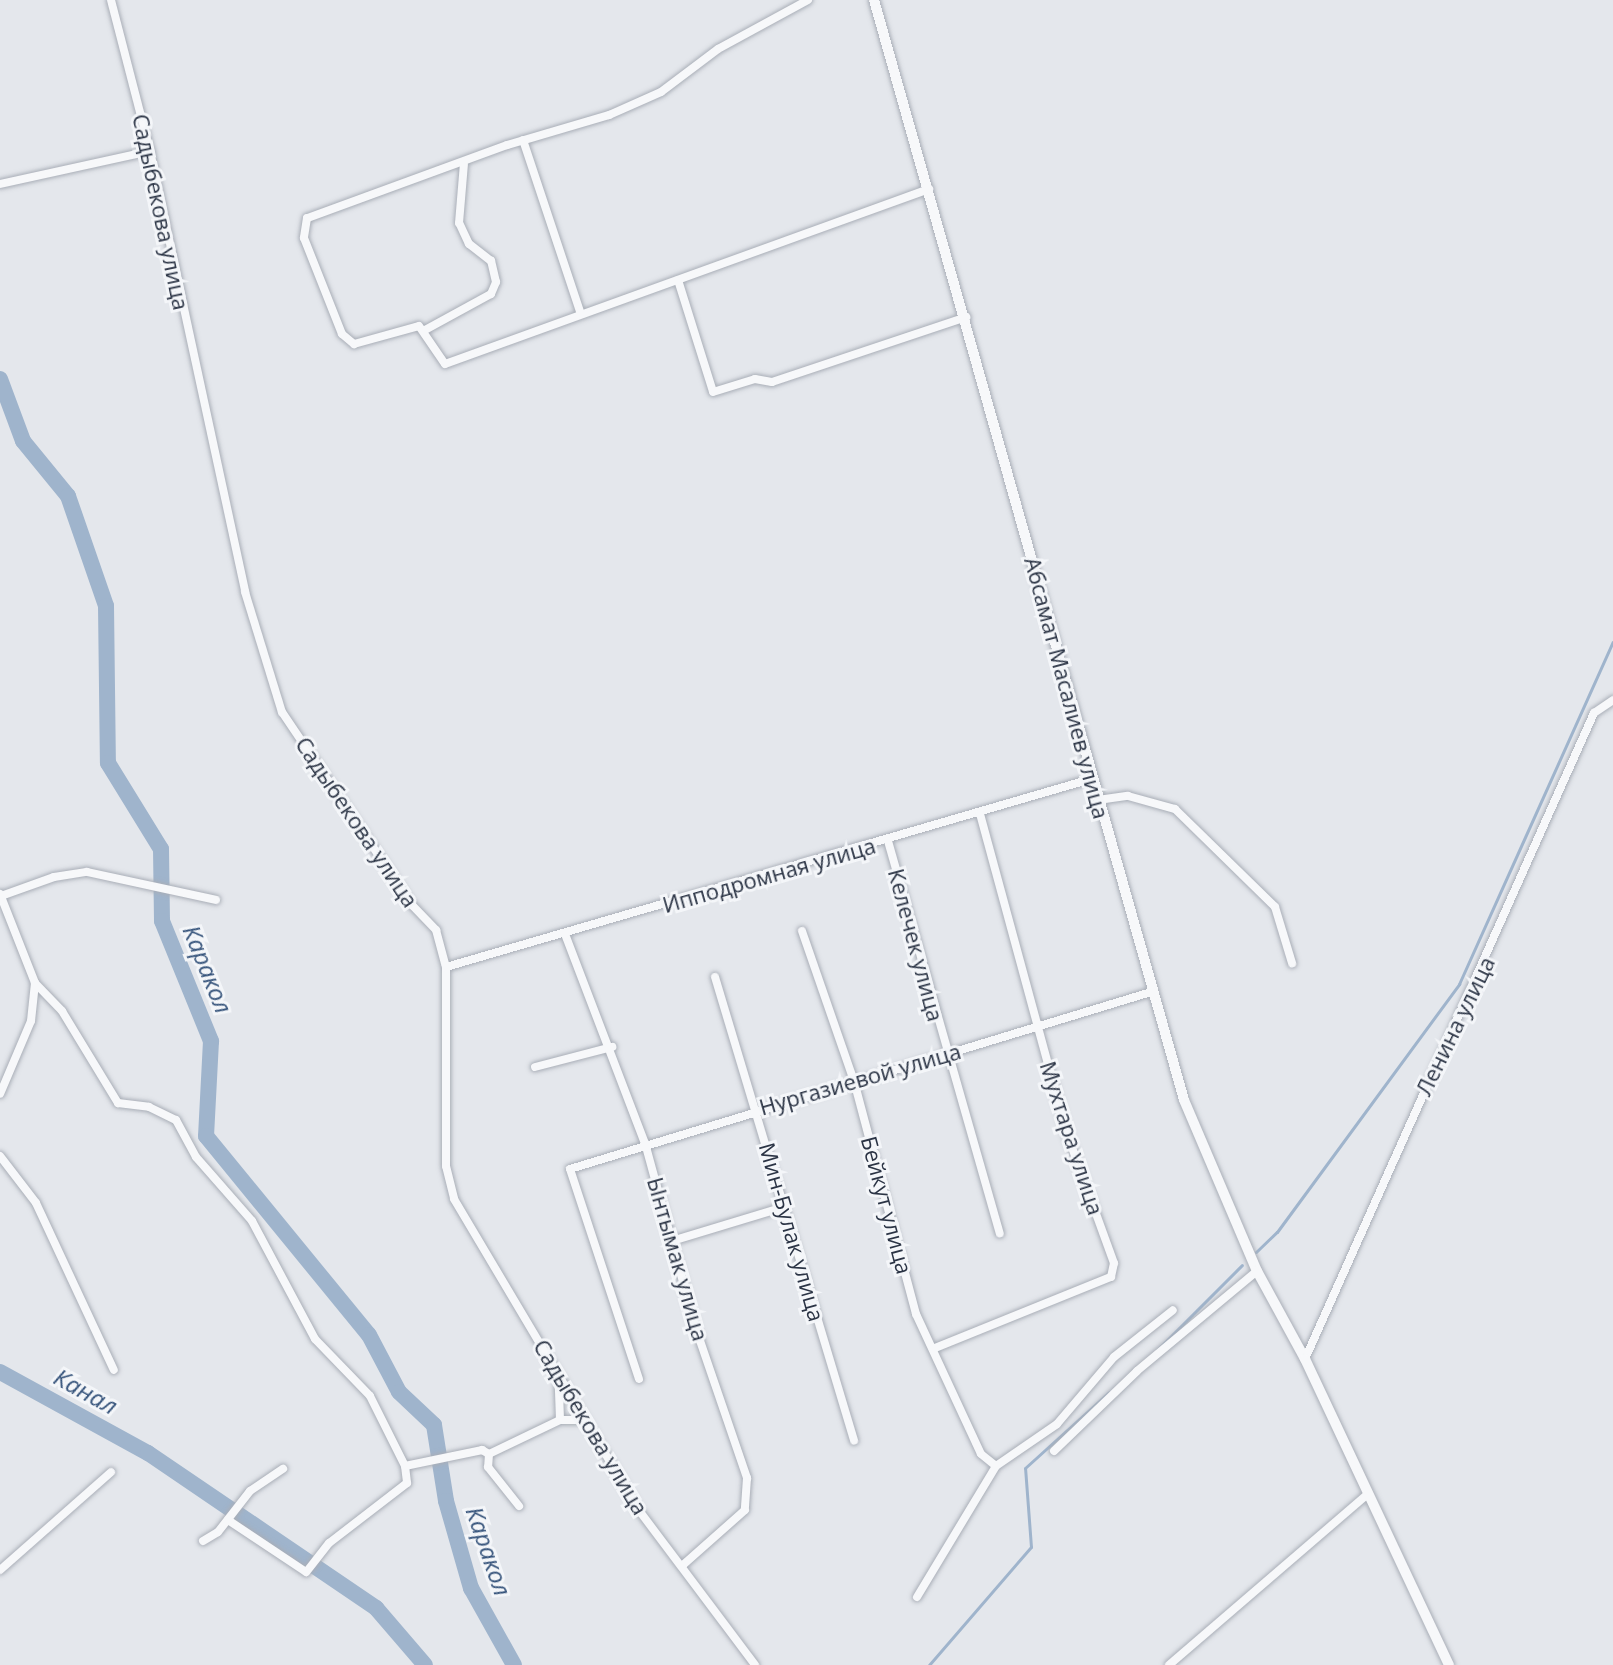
<!DOCTYPE html>
<meta charset="utf-8">
<style>
body{margin:0}
#map{position:relative;width:1613px;height:1665px;overflow:hidden;background:#e4e7ec;font-family:"Open Sans",sans-serif}
div>[style]{position:absolute}
.stream>*{height:3px;margin:-1.5px;padding:0 1.5px;transform-origin:1.5px;border-radius:1.5px;background:#9fb4cc}
.river>*{height:16px;margin:-8px;padding:0 8px;transform-origin:8px;border-radius:8px;background:#9fb4cc}
.roads{filter:drop-shadow(0 0 2px #a9aeb7) drop-shadow(0 0 2px #a9aeb7)}
.minor>*{height:8px;margin:-4px;padding:0 4px;transform-origin:4px;border-radius:4px;background:#f7f8fa}
.tertiary>*{height:10px;margin:-5px;padding:0 5px;transform-origin:5px;border-radius:5px;background:#f7f8fa}
span{translate:-50% -50%;white-space:nowrap;text-align:center;line-height:1.15;-webkit-text-stroke:6px #f4f6f9;paint-order:stroke}
.street-label{font-size:22px;color:#2b3445}
.water-label{font-size:24px;color:#34527a;font-style:italic}
</style>
<div id="map">
<div class="stream">
<div style="left:1256px;top:1252px;width:29px;rotate:-44deg"></div>
<div style="left:1277px;top:1232px;width:308px;rotate:-53.7deg"></div>
<div style="left:1459px;top:984px;width:375px;rotate:-65.8deg"></div>
<div style="left:1157px;top:1350px;width:120px;rotate:-45deg"></div>
<div style="left:929px;top:1665px;width:156px;rotate:-49.2deg"></div>
<div style="left:1031px;top:1547px;width:79px;rotate:-94.3deg"></div>
<div style="left:1025px;top:1468px;width:113px;rotate:-42.1deg"></div>
</div>
<div class="river">
<div style="left:0;top:379px;width:66px;rotate:69.6deg"></div>
<div style="left:23px;top:441px;width:71px;rotate:50.7deg"></div>
<div style="left:68px;top:496px;width:116px;rotate:70.9deg"></div>
<div style="left:106px;top:606px;width:157px;rotate:89.3deg"></div>
<div style="left:108px;top:763px;width:101px;rotate:58.4deg"></div>
<div style="left:161px;top:849px;width:72px;rotate:89.2deg"></div>
<div style="left:162px;top:921px;width:130px;rotate:67.8deg"></div>
<div style="left:211px;top:1041px;width:95px;rotate:93deg"></div>
<div style="left:206px;top:1136px;width:257px;rotate:50.7deg"></div>
<div style="left:369px;top:1335px;width:64px;rotate:62.2deg"></div>
<div style="left:399px;top:1392px;width:48px;rotate:43.3deg"></div>
<div style="left:434px;top:1425px;width:77px;rotate:81deg"></div>
<div style="left:446px;top:1501px;width:91px;rotate:74deg"></div>
<div style="left:471px;top:1588px;width:88px;rotate:60.8deg"></div>
<div style="left:0;top:1372px;width:169px;rotate:28.7deg"></div>
<div style="left:148px;top:1453px;width:276px;rotate:34.2deg"></div>
<div style="left:376px;top:1608px;width:75px;rotate:49.3deg"></div>
</div>
<div class="roads">
<div class="minor">
<div style="left:111px;top:0;width:156px;rotate:75.5deg"></div>
<div style="left:150px;top:151px;width:451px;rotate:77.8deg"></div>
<div style="left:245px;top:592px;width:126px;rotate:72.9deg"></div>
<div style="left:282px;top:712px;width:233px;rotate:56deg"></div>
<div style="left:412px;top:905px;width:35px;rotate:46deg"></div>
<div style="left:436px;top:930px;width:38px;rotate:75deg"></div>
<div style="left:446px;top:967px;width:199px;rotate:90deg"></div>
<div style="left:446px;top:1166px;width:34px;rotate:76deg"></div>
<div style="left:454px;top:1199px;width:360px;rotate:59.3deg"></div>
<div style="left:638px;top:1509px;width:195px;rotate:53.1deg"></div>
<div style="left:808px;top:0;width:102px;rotate:151.4deg"></div>
<div style="left:718px;top:49px;width:71px;rotate:143deg"></div>
<div style="left:661px;top:92px;width:57px;rotate:156.1deg"></div>
<div style="left:609px;top:115px;width:106px;rotate:163.6deg"></div>
<div style="left:507px;top:145px;width:213px;rotate:159.9deg"></div>
<div style="left:307px;top:218px;width:20px;rotate:99deg"></div>
<div style="left:304px;top:238px;width:103px;rotate:68.4deg"></div>
<div style="left:342px;top:334px;width:16px;rotate:40deg"></div>
<div style="left:354px;top:344px;width:67px;rotate:-15.5deg"></div>
<div style="left:419px;top:326px;width:46px;rotate:55.6deg"></div>
<div style="left:445px;top:364px;width:515px;rotate:-19.88deg"></div>
<div style="left:523px;top:140px;width:183px;rotate:71.6deg"></div>
<div style="left:0;top:184px;width:154px;rotate:-12.4deg"></div>
<div style="left:678px;top:280px;width:117px;rotate:72.6deg"></div>
<div style="left:713px;top:392px;width:44px;rotate:-17.2deg"></div>
<div style="left:755px;top:379px;width:17px;rotate:10deg"></div>
<div style="left:772px;top:382px;width:205px;rotate:-18.5deg"></div>
<div style="left:425px;top:330px;width:75px;rotate:-28.6deg"></div>
<div style="left:491px;top:294px;width:13px;rotate:-67deg"></div>
<div style="left:496px;top:282px;width:22px;rotate:-103deg"></div>
<div style="left:491px;top:261px;width:28px;rotate:-142deg"></div>
<div style="left:469px;top:244px;width:23px;rotate:-115deg"></div>
<div style="left:459px;top:223px;width:59px;rotate:-85.2deg"></div>
<div style="left:1098px;top:800px;width:30px;rotate:-8deg"></div>
<div style="left:1128px;top:796px;width:49px;rotate:15.5deg"></div>
<div style="left:1175px;top:809px;width:140px;rotate:44.4deg"></div>
<div style="left:1275px;top:907px;width:59px;rotate:73.1deg"></div>
<div style="left:888px;top:841px;width:408px;rotate:74.1deg"></div>
<div style="left:0;top:894px;width:96px;rotate:68.5deg"></div>
<div style="left:35px;top:983px;width:38px;rotate:96deg"></div>
<div style="left:31px;top:1021px;width:79px;rotate:113deg"></div>
<div style="left:1px;top:896px;width:56px;rotate:-19.7deg"></div>
<div style="left:54px;top:877px;width:33px;rotate:-9deg"></div>
<div style="left:87px;top:872px;width:132px;rotate:12.2deg"></div>
<div style="left:802px;top:931px;width:159px;rotate:70.9deg"></div>
<div style="left:854px;top:1081px;width:241px;rotate:75.1deg"></div>
<div style="left:916px;top:1314px;width:154px;rotate:65.1deg"></div>
<div style="left:981px;top:1454px;width:19px;rotate:39deg"></div>
<div style="left:565px;top:934px;width:224px;rotate:69.1deg"></div>
<div style="left:645px;top:1143px;width:190px;rotate:74.7deg"></div>
<div style="left:695px;top:1326px;width:161px;rotate:71.1deg"></div>
<div style="left:747px;top:1478px;width:32px;rotate:94deg"></div>
<div style="left:745px;top:1510px;width:83px;rotate:138.4deg"></div>
<div style="left:446px;top:967px;width:672px;rotate:-16.25deg"></div>
<div style="left:715px;top:977px;width:484px;rotate:73.3deg"></div>
<div style="left:35px;top:983px;width:39px;rotate:46deg"></div>
<div style="left:62px;top:1011px;width:108px;rotate:58.7deg"></div>
<div style="left:118px;top:1103px;width:31px;rotate:7deg"></div>
<div style="left:149px;top:1107px;width:30px;rotate:26deg"></div>
<div style="left:176px;top:1120px;width:42px;rotate:61.6deg"></div>
<div style="left:196px;top:1157px;width:85px;rotate:48.8deg"></div>
<div style="left:252px;top:1221px;width:134px;rotate:61.9deg"></div>
<div style="left:315px;top:1339px;width:79px;rotate:46deg"></div>
<div style="left:370px;top:1396px;width:78px;rotate:63.4deg"></div>
<div style="left:405px;top:1466px;width:17px;rotate:83deg"></div>
<div style="left:407px;top:1483px;width:98px;rotate:142.4deg"></div>
<div style="left:329px;top:1543px;width:37px;rotate:128deg"></div>
<div style="left:306px;top:1572px;width:94px;rotate:-146.3deg"></div>
<div style="left:535px;top:1067px;width:80px;rotate:-14.6deg"></div>
<div style="left:0;top:1156px;width:59px;rotate:52.5deg"></div>
<div style="left:36px;top:1203px;width:184px;rotate:65deg"></div>
<div style="left:672px;top:1241px;width:117px;rotate:-16.9deg"></div>
<div style="left:935px;top:1348px;width:190px;rotate:-22deg"></div>
<div style="left:1111px;top:1277px;width:14px;rotate:-78deg"></div>
<div style="left:1114px;top:1263px;width:137px;rotate:-110deg"></div>
<div style="left:1067px;top:1134px;width:332px;rotate:-105.2deg"></div>
<div style="left:1305px;top:1359px;width:708px;rotate:-65.9deg"></div>
<div style="left:1594px;top:713px;width:23px;rotate:-34deg"></div>
<div style="left:639px;top:1379px;width:221px;rotate:-108.2deg"></div>
<div style="left:570px;top:1169px;width:607px;rotate:-16.94deg"></div>
<div style="left:560px;top:1420px;width:23px"></div>
<div style="left:1054px;top:1451px;width:115px;rotate:-43.9deg"></div>
<div style="left:1137px;top:1371px;width:156px;rotate:-39.8deg"></div>
<div style="left:489px;top:1454px;width:13px;rotate:94deg"></div>
<div style="left:488px;top:1467px;width:50px;rotate:51.5deg"></div>
<div style="left:405px;top:1466px;width:79px;rotate:-11.7deg"></div>
<div style="left:482px;top:1450px;width:8px;rotate:30deg"></div>
<div style="left:489px;top:1454px;width:79px;rotate:-25.6deg"></div>
<div style="left:560px;top:1420px;width:38px;rotate:-92deg"></div>
<div style="left:203px;top:1541px;width:17px;rotate:-31deg"></div>
<div style="left:218px;top:1532px;width:52px;rotate:-52deg"></div>
<div style="left:250px;top:1491px;width:40px;rotate:-34deg"></div>
<div style="left:0;top:1570px;width:148px;rotate:-41.4deg"></div>
<div style="left:917px;top:1597px;width:153px;rotate:-58.9deg"></div>
<div style="left:996px;top:1466px;width:74px;rotate:-34.5deg"></div>
<div style="left:1057px;top:1424px;width:88px;rotate:-49.6deg"></div>
<div style="left:1114px;top:1357px;width:75px;rotate:-38.5deg"></div>
<div style="left:1169px;top:1665px;width:262px;rotate:-40.7deg"></div>
</div>
<div class="tertiary">
<div style="left:874px;top:0;width:1143px;rotate:74.26deg"></div>
<div style="left:1184px;top:1100px;width:186px;rotate:66.9deg"></div>
<div style="left:1257px;top:1271px;width:100px;rotate:61.4deg"></div>
<div style="left:1305px;top:1359px;width:338px;rotate:64.8deg"></div>
</div>
</div>
<div class="street-label">
<span style="left:161px;top:212px;rotate:78deg">Садыбекова улица</span>
<span style="left:1067px;top:688px;rotate:75deg">Абсамат Масалиев улица</span>
<span style="left:357px;top:822px;rotate:56deg">Садыбекова улица</span>
<span style="left:769px;top:875px;rotate:-16deg">Ипподромная улица</span>
<span style="left:916px;top:945px;rotate:75deg">Келечек улица</span>
<span style="left:1455px;top:1026px;rotate:-64deg">Ленина улица</span>
<span style="left:860px;top:1079px;rotate:-16deg">Нургазиевой улица</span>
<span style="left:1072px;top:1138px;rotate:72deg">Мухтара улица</span>
<span style="left:887px;top:1205px;rotate:75deg">Бейкут улица</span>
<span style="left:792px;top:1232px;rotate:74deg">Мин-Булак улица</span>
<span style="left:678px;top:1259px;rotate:74deg">Ынтымак улица</span>
<span style="left:591px;top:1427px;rotate:59deg">Садыбекова улица</span>
</div>
<div class="water-label">
<span style="left:208px;top:969px;rotate:68deg">Каракол</span>
<span style="left:86px;top:1391px;rotate:29deg">Канал</span>
<span style="left:489px;top:1551px;rotate:71deg">Каракол</span>
</div>
</div>
